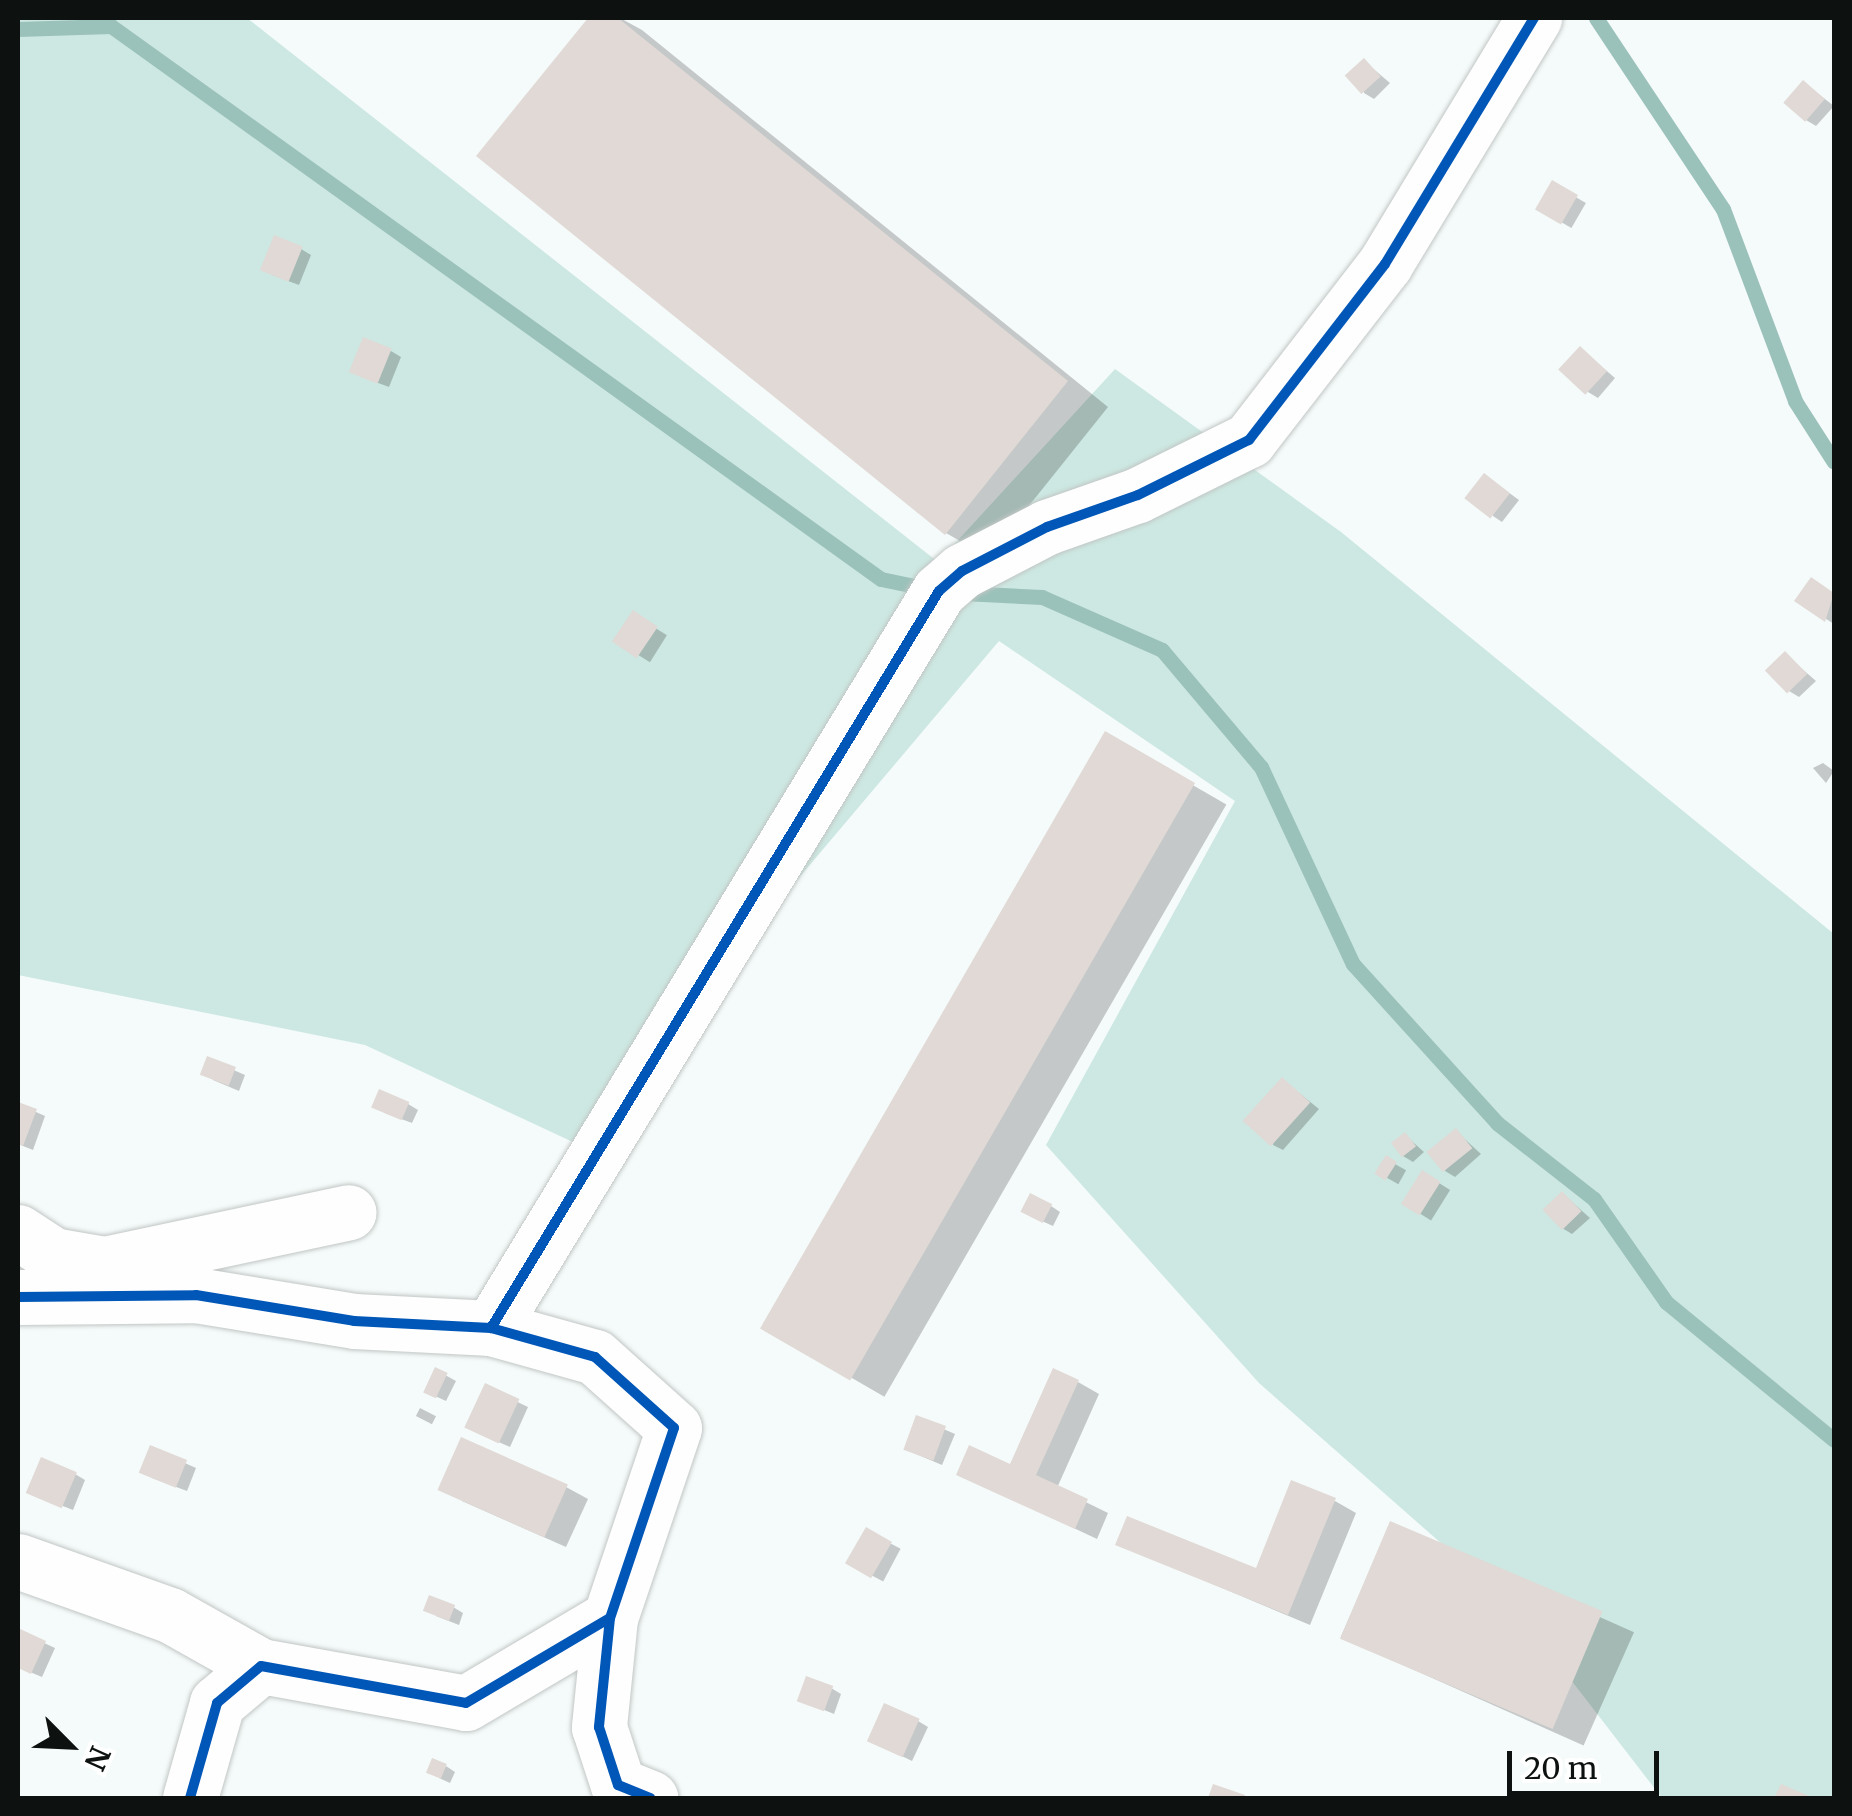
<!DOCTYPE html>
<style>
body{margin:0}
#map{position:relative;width:1852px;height:1816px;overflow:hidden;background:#f5fbfa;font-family:Merriweather,serif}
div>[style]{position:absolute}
.green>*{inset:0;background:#cde8e2}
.shadow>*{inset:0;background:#0003;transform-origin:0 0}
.stream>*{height:15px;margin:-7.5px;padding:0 7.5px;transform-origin:7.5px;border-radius:7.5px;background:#9bc2ba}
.building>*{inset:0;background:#e0d9d6;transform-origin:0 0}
.roads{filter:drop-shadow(0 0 2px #c1c6c5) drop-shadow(0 0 2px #c1c6c5)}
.minor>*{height:55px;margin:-27.5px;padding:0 27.5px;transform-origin:27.5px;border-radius:27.5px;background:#fefefe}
.cycleway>*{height:10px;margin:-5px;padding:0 5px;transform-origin:5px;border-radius:5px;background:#0057b8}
span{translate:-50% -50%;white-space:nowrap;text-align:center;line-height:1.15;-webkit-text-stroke:8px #fff;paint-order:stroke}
.frame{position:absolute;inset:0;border:20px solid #0d1110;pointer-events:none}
.north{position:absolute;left:20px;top:1696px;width:100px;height:100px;-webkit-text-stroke:8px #fff;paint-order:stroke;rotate:114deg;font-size:28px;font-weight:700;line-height:40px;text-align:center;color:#0d1110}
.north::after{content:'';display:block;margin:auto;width:35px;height:45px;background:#0d1110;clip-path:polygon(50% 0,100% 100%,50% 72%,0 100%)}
.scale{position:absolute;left:1507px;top:1751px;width:152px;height:45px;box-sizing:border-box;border:5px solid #0d1110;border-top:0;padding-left:12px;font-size:30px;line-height:35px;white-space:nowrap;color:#0d1110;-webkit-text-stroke:8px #fff;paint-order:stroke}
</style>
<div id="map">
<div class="green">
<div style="clip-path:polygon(18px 18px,247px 18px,938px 562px,1115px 369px,1341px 532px,1834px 934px,1834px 1798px,1662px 1798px,1517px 1610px,1259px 1383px,1046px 1145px,1235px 801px,999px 641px,575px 1143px,365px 1045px,18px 975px)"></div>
</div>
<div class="shadow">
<div style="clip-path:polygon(592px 18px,620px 18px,642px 30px,1108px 407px,988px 557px,946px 533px,480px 156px)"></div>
<div style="clip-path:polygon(1364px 61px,1390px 83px,1374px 99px,1364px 93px)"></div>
<div style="clip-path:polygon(1804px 83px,1834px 106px,1816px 126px,1806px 120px)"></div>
<div style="left:1553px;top:184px;width:38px;height:29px;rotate:30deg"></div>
<div style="clip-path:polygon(301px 249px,311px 255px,299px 285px,272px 275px)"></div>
<div style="clip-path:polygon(1581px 349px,1615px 378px,1598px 398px,1588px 392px)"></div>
<div style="clip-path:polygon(391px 351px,401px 357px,389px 387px,362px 377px)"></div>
<div style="clip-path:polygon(1494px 482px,1519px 500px,1502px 522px,1493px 516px)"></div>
<div style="clip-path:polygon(1811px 580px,1834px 595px,1834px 624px,1798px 601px)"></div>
<div style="left:633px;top:614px;width:40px;height:32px;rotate:32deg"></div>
<div style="clip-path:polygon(1785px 654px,1816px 681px,1799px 697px,1789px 691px)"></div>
<div style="left:1106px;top:735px;width:139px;height:684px;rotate:30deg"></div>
<div style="clip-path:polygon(1823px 763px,1834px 771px,1826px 783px,1813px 768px)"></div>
<div style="clip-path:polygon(208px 1059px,245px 1075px,239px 1091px,213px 1080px)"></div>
<div style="clip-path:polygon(1283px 1080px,1319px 1109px,1283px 1150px,1273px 1145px)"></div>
<div style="clip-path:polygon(18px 1104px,45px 1116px,33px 1150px,18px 1144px)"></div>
<div style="clip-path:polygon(408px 1104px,418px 1110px,412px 1123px,385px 1113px)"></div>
<div style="clip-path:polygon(1456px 1131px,1481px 1154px,1455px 1177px,1445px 1171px)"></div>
<div style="clip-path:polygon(1405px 1135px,1424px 1152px,1413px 1162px,1403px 1156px)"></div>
<div style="left:1386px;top:1159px;width:23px;height:16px;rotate:29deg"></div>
<div style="left:1423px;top:1173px;width:32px;height:36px;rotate:32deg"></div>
<div style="clip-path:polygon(1563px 1194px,1590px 1218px,1572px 1234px,1562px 1228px)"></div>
<div style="clip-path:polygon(1051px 1206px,1060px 1212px,1053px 1226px,1033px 1217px)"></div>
<div style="clip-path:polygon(436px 1370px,456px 1381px,446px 1401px,435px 1396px)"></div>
<div style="clip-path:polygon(1078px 1382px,1099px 1394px,1057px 1488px,1108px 1513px,1097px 1539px,959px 1474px,1011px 1467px)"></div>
<div style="clip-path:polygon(486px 1387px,528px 1407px,510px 1447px,478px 1433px)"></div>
<div style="left:420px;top:1408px;width:18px;height:9px;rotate:27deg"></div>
<div style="clip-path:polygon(918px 1418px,955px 1434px,942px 1465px,916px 1454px)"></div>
<div style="clip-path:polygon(151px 1448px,196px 1468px,187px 1491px,152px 1478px)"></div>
<div style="clip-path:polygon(75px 1474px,85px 1480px,73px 1510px,40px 1497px)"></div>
<div style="clip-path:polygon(566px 1487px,588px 1499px,566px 1547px,462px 1501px)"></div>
<div style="clip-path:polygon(1335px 1501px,1356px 1513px,1310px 1625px,1118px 1544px,1257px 1571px)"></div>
<div style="left:1391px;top:1524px;width:266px;height:124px;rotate:24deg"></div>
<div style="left:867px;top:1531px;width:38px;height:37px;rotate:28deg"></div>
<div style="clip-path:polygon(453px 1607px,463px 1613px,459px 1625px,436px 1616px)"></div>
<div style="clip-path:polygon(18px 1631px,55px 1648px,42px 1677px,18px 1667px)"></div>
<div style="clip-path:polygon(831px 1688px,841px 1694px,834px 1714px,800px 1700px)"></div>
<div style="clip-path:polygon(918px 1721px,928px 1727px,912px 1761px,879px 1745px)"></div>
<div style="clip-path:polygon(446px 1766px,455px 1772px,450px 1783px,439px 1778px)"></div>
</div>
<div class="stream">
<div style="left:1596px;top:18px;width:229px;rotate:56.4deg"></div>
<div style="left:1723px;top:209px;width:205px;rotate:69.4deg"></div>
<div style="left:1795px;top:401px;width:72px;rotate:57.4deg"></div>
<div style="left:18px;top:29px;width:93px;rotate:-1.8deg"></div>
<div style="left:111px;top:26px;width:948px;rotate:35.69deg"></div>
<div style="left:881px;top:579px;width:49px;rotate:11.8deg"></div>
<div style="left:962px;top:593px;width:80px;rotate:2.9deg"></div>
<div style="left:1042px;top:597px;width:131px;rotate:23.8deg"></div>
<div style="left:1162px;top:650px;width:153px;rotate:49.8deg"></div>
<div style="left:1261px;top:767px;width:217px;rotate:65deg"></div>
<div style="left:1353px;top:964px;width:215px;rotate:47.8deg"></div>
<div style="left:1497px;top:1123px;width:123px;rotate:38.1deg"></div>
<div style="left:1594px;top:1199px;width:126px;rotate:55deg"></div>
<div style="left:1666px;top:1302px;width:217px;rotate:39.4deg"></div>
</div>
<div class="building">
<div style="clip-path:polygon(588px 18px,618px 18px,1068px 381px,945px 535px,476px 156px)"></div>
<div style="left:1364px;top:58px;width:25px;height:26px;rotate:48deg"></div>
<div style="left:1803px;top:80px;width:29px;height:30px;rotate:41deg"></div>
<div style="left:1552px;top:180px;width:30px;height:34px;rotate:30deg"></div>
<div style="left:274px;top:235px;width:31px;height:38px;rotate:22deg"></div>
<div style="left:363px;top:337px;width:31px;height:38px;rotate:22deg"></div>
<div style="left:1580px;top:346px;width:37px;height:32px;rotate:43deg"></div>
<div style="left:1484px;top:473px;width:33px;height:32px;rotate:38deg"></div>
<div style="clip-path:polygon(1811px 577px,1834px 593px,1825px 622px,1794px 601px)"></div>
<div style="left:633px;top:610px;width:30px;height:38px;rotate:34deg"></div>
<div style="left:1785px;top:651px;width:32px;height:28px;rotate:46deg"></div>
<div style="left:1105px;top:731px;width:104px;height:690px;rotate:30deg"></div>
<div style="left:207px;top:1056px;width:31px;height:20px;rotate:21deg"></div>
<div style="left:1282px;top:1077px;width:38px;height:59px;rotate:42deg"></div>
<div style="left:379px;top:1089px;width:33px;height:20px;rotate:23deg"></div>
<div style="clip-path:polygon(18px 1102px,37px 1109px,23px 1146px,18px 1144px)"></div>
<div style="left:1456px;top:1128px;width:26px;height:38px;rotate:51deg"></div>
<div style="left:1405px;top:1132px;width:18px;height:18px;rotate:52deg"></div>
<div style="left:1386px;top:1155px;width:13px;height:22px;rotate:32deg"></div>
<div style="left:1422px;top:1170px;width:22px;height:40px;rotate:32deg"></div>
<div style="left:1562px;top:1191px;width:28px;height:27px;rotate:46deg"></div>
<div style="left:1030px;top:1193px;width:25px;height:21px;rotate:27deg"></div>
<div style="left:435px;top:1367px;width:14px;height:28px;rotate:25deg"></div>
<div style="clip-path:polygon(1053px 1368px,1079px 1380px,1036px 1475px,1088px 1499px,1075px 1529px,956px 1475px,969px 1445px,1010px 1464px)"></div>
<div style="left:485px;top:1383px;width:38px;height:49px;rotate:25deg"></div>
<div style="left:916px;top:1415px;width:32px;height:37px;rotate:20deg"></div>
<div style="left:461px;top:1437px;width:117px;height:58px;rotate:24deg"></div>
<div style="left:150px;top:1445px;width:40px;height:30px;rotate:22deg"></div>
<div style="left:41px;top:1457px;width:39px;height:39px;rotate:23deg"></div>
<div style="clip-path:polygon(1291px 1480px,1336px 1498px,1288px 1615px,1115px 1545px,1127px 1516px,1256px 1568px)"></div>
<div style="left:1390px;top:1521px;width:231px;height:128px;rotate:23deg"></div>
<div style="left:866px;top:1527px;width:30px;height:42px;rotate:30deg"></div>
<div style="left:429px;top:1595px;width:28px;height:17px;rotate:21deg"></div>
<div style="clip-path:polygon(18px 1628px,46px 1641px,31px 1674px,18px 1668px)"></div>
<div style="left:806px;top:1676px;width:29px;height:27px;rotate:20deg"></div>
<div style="left:884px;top:1703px;width:39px;height:42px;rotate:24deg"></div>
<div style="left:432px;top:1758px;width:16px;height:16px;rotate:22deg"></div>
<div style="clip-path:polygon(1213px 1784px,1245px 1795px,1244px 1798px,1208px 1798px)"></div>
<div style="clip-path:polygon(1781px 1784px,1814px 1798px,1774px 1798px)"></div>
</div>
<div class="roads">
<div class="minor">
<div style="left:18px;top:1232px;width:42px;rotate:33.3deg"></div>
<div style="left:53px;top:1255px;width:53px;rotate:9.8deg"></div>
<div style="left:105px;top:1264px;width:249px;rotate:-12deg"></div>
<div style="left:18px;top:1297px;width:178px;rotate:-0.6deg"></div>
<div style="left:196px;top:1295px;width:160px;rotate:9.3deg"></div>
<div style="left:354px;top:1321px;width:137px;rotate:2.9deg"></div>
<div style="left:491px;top:1328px;width:108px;rotate:15.6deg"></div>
<div style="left:595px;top:1357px;width:106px;rotate:41.9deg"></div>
<div style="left:674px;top:1428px;width:200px;rotate:108.6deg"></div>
<div style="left:610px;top:1618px;width:110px;rotate:95.8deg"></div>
<div style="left:599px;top:1727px;width:61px;rotate:71.9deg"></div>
<div style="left:618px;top:1785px;width:35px;rotate:22deg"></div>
<div style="left:491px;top:1328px;width:862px;rotate:-58.71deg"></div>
<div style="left:939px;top:591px;width:30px;rotate:-41deg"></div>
<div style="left:962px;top:571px;width:96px;rotate:-27.4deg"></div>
<div style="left:1047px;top:527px;width:96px;rotate:-19.4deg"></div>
<div style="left:1138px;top:495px;width:124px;rotate:-26.4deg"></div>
<div style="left:1249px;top:440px;width:222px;rotate:-52.3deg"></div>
<div style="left:1385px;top:264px;width:288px;rotate:-58.8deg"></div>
<div style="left:18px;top:1561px;width:161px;rotate:19.6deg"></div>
<div style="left:170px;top:1615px;width:104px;rotate:29.3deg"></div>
<div style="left:190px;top:1798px;width:99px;rotate:-74.1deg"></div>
<div style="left:217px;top:1703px;width:57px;rotate:-40.1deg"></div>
<div style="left:261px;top:1666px;width:208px;rotate:10.2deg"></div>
<div style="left:466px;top:1703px;width:167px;rotate:-30.6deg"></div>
</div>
</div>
<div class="cycleway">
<div style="left:18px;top:1297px;width:178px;rotate:-0.6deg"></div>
<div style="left:196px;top:1295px;width:160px;rotate:9.3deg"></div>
<div style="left:354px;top:1321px;width:137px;rotate:2.9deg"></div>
<div style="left:491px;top:1328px;width:108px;rotate:15.6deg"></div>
<div style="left:595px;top:1357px;width:106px;rotate:41.9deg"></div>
<div style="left:674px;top:1428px;width:200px;rotate:108.6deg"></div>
<div style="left:610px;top:1618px;width:110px;rotate:95.8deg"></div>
<div style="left:599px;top:1727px;width:61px;rotate:71.9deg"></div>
<div style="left:618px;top:1785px;width:35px;rotate:22deg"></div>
<div style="left:491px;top:1328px;width:862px;rotate:-58.71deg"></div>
<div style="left:939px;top:591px;width:30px;rotate:-41deg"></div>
<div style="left:962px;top:571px;width:96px;rotate:-27.4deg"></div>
<div style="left:1047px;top:527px;width:96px;rotate:-19.4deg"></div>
<div style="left:1138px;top:495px;width:124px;rotate:-26.4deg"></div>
<div style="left:1249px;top:440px;width:222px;rotate:-52.3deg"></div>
<div style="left:1385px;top:264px;width:288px;rotate:-58.8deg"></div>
<div style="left:190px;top:1798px;width:99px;rotate:-74.1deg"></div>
<div style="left:217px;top:1703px;width:57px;rotate:-40.1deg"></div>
<div style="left:261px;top:1666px;width:208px;rotate:10.2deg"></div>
<div style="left:466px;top:1703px;width:167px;rotate:-30.6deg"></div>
</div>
<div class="frame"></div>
<div class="north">N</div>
<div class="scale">20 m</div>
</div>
